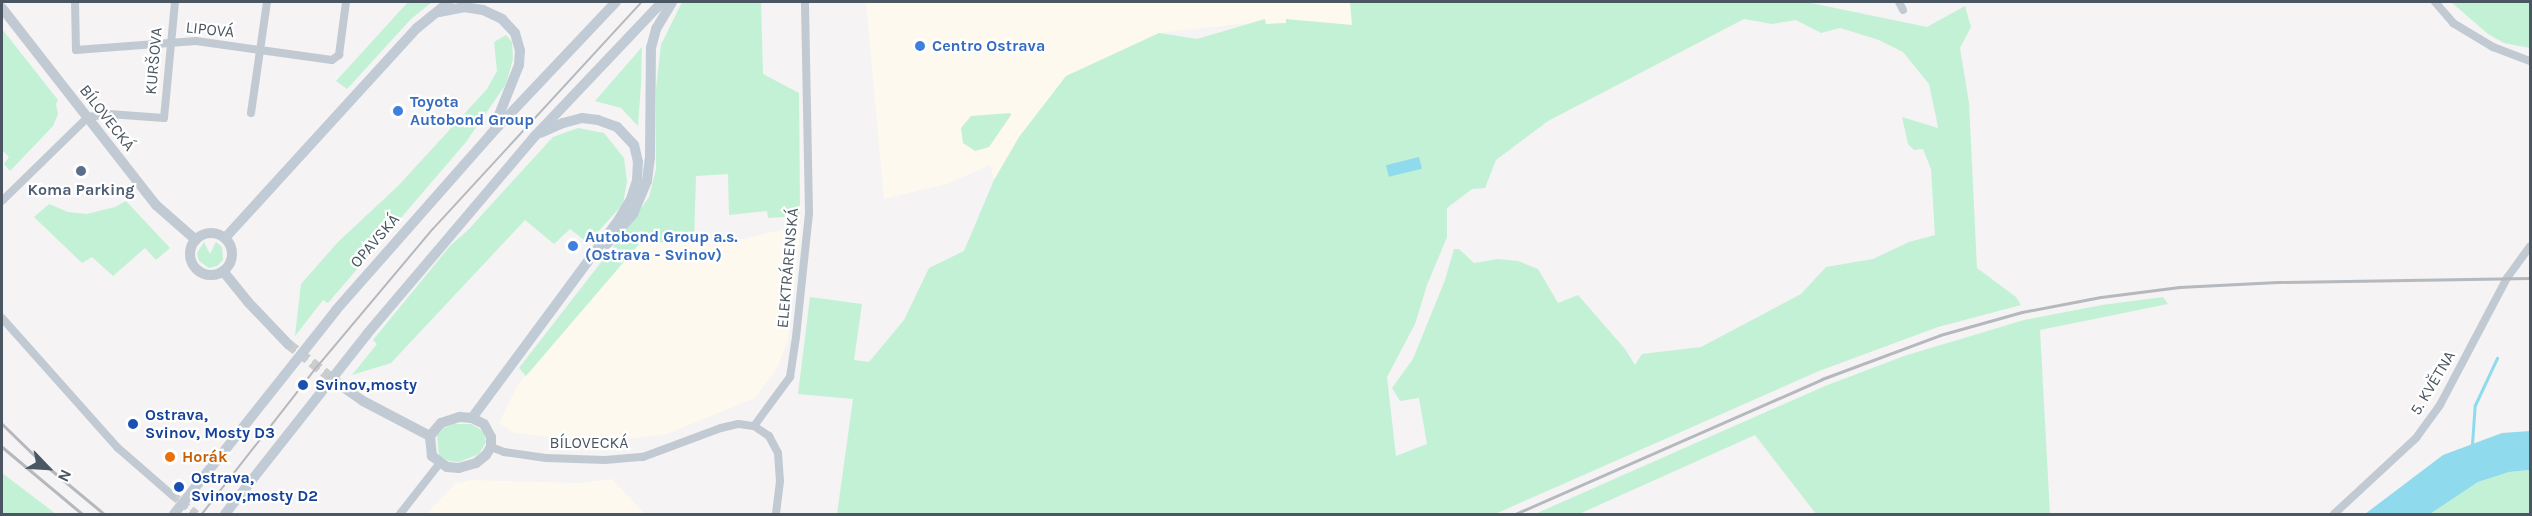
<!DOCTYPE html>
<meta charset="utf-8">
<style>
body{margin:0}
#map{position:relative;width:2532px;height:516px;overflow:hidden;background:#f5f3f3;font-family:Karla,sans-serif}
div>[style]{position:absolute}
.commercial>*{inset:0;background:#fdf9ef}
.green>*{inset:0;background:#c3f1d5}
.water>*{inset:0;background:#90daee;transform-origin:0 0}
.stream>*{height:3px;margin:-1.5px;padding:0 1.5px;transform-origin:1.5px;border-radius:1.5px;background:#90daee}
.minor-tunnel>*{height:8px;margin-top:-4px;transform-origin:0;background:repeating-linear-gradient(90deg,#caccce 0 8px,transparent 0 12px)}
.tertiary-tunnel>*{height:10px;margin-top:-5px;transform-origin:0;background:repeating-linear-gradient(90deg,#caccce 0 10px,transparent 0 15px)}
.minor>*{height:8px;margin:-4px;padding:0 4px;transform-origin:4px;border-radius:4px;background:#c1cad2}
.tertiary>*{height:10px;margin:-5px;padding:0 5px;transform-origin:5px;border-radius:5px;background:#c1cad2}
.tertiary>.ring{margin:-5px;padding:0;box-sizing:content-box;background:none;border:10px solid #c1cad2;border-radius:50%}
.secondary>*{height:10px;margin:-5px;padding:0 5px;transform-origin:5px;border-radius:5px;background:#c1cbd6}
.tram>*{height:1.5px;margin:-0.75px;padding:0 0.75px;transform-origin:0.75px;border-radius:0.75px;background:#b5b8bd}
.rail>*{height:3px;margin:-1.5px;padding:0 1.5px;transform-origin:1.5px;border-radius:1.5px;background:#b5b8bd}
.secondary-bridge>*{height:10px;margin:-5px;padding:0 5px;transform-origin:5px;border-radius:5px;background:#c1cbd6}
.dots>*{width:16px;height:16px;translate:-50% -50%;box-sizing:border-box;border:3px solid #fff;border-radius:50%}
span{translate:-50% -50%;white-space:nowrap;text-align:center;line-height:1.15;-webkit-text-stroke:4.5px #fff;paint-order:stroke}
.street-label{font-size:16px;color:#4a5661}
.shop-label{font-size:16px;color:#366cbe;font-weight:700}
.left{translate:0 -50%;text-align:left}
.service-label{font-size:16px;color:#4e5e75;font-weight:700}
.transit-label{font-size:16px;color:#164399;font-weight:700}
.food-label{font-size:16px;color:#c56008;font-weight:700}
.frame{position:absolute;inset:0;border:3px solid #4a5661;pointer-events:none}
.north{position:absolute;left:18px;top:438px;width:60px;height:60px;-webkit-text-stroke:4px #fff;paint-order:stroke;rotate:115deg;font-size:16px;font-weight:700;line-height:24px;text-align:center;color:#4a5661}
.north::after{content:'';display:block;margin:auto;width:21px;height:27px;background:#4a5661;clip-path:polygon(50% 0,100% 100%,50% 72%,0 100%)}
</style>
<div id="map">
<div class="commercial">
<div style="clip-path:polygon(866px 2px,1350px 2px,1353px 25px,1287px 20px,1286px 23px,1265px 24px,1264px 19px,1250px 23px,1159px 33px,1019px 137px,994px 180px,990px 165px,947px 184px,884px 199px)"></div>
<div style="clip-path:polygon(801px 225px,788px 339px,777px 369px,755px 398px,667px 434px,603px 442px,514px 433px,499px 423px,517px 386px,640px 243px,743px 239px)"></div>
<div style="clip-path:polygon(612px 479px,645px 514px,426px 514px,456px 483px,471px 480px,580px 483px)"></div>
</div>
<div class="green">
<div style="clip-path:polygon(408px 2px,432px 2px,411px 19px,347px 89px,336px 81px)"></div>
<div style="clip-path:polygon(682px 2px,761px 2px,763px 74px,799px 93px,800px 216px,768px 218px,767px 211px,729px 215px,728px 174px,696px 176px,694px 241px,640px 243px,526px 376px,519px 368px,623px 234px,649px 197px,656px 169px,656px 88px,661px 45px)"></div>
<div style="clip-path:polygon(evenodd,1350px 2px,1806px 2px,1927px 27px,1965px 6px,1971px 27px,1960px 48px,1969px 103px,1977px 268px,2016px 297px,2021px 305px,1938px 327px,1819px 371px,1495px 514px,837px 514px,853px 399px,798px 394px,810px 297px,862px 304px,854px 360px,869px 362px,904px 320px,929px 268px,964px 251px,994px 180px,1019px 137px,1066px 76px,1159px 33px,1197px 39px,1265px 19px,1266px 24px,1286px 23px,1286px 19px,1352px 25px,1350px 2px,1744px 19px,1772px 24px,1796px 20px,1821px 33px,1840px 28px,1879px 40px,1903px 52px,1929px 84px,1936px 117px,1938px 128px,1902px 117px,1908px 144px,1914px 150px,1923px 149px,1931px 169px,1935px 235px,1909px 242px,1873px 259px,1826px 267px,1801px 294px,1701px 347px,1642px 354px,1635px 365px,1625px 349px,1578px 295px,1558px 303px,1538px 269px,1518px 261px,1498px 259px,1474px 263px,1459px 249px,1454px 249px,1445px 280px,1413px 359px,1392px 388px,1400px 401px,1419px 398px,1427px 444px,1396px 456px,1387px 377px,1415px 324px,1427px 285px,1447px 237px,1447px 208px,1472px 189px,1485px 188px,1496px 160px,1548px 121px,1744px 19px)"></div>
<div style="clip-path:polygon(2451px 2px,2530px 2px,2530px 48px,2504px 43px,2488px 34px)"></div>
<div style="clip-path:polygon(2px 29px,58px 100px,56px 104px,58px 114px,53px 126px,10px 171px,4px 164px,9px 157px,2px 150px)"></div>
<div style="clip-path:polygon(506px 35px,512px 42px,513px 59px,506px 84px,466px 142px,328px 303px,323px 300px,295px 336px,301px 284px,338px 242px,398px 186px,487px 89px,497px 71px,494px 42px)"></div>
<div style="clip-path:polygon(642px 47px,641px 84px,638px 126px,621px 108px,595px 101px)"></div>
<div style="clip-path:polygon(1010px 113px,1011px 115px,989px 147px,975px 151px,963px 143px,961px 128px,971px 116px)"></div>
<div style="clip-path:polygon(578px 128px,604px 133px,624px 158px,627px 181px,623px 204px,588px 243px,570px 229px,554px 244px,525px 220px,391px 363px,352px 375px,377px 344px,373px 340px,450px 246px,469px 229px,553px 137px)"></div>
<div style="clip-path:polygon(126px 201px,170px 248px,156px 260px,145px 248px,113px 276px,92px 257px,82px 263px,34px 217px,49px 204px,68px 212px,87px 214px,115px 207px)"></div>
<div style="clip-path:polygon(204px 242px,210px 254px,216px 242px,222px 247px,223px 260px,217px 266px,209px 268px,199px 261px,197px 253px)"></div>
<div style="clip-path:polygon(2163px 297px,2168px 304px,2040px 330px,2050px 514px,1816px 514px,1755px 435px,1579px 514px,1535px 514px,1825px 386px,1904px 356px,2024px 320px,2102px 305px)"></div>
<div style="clip-path:polygon(454px 424px,471px 424px,483px 431px,486px 442px,479px 454px,459px 462px,449px 461px,439px 456px,437px 435px,444px 428px)"></div>
<div style="clip-path:polygon(2530px 470px,2530px 514px,2430px 514px,2478px 482px,2509px 472px)"></div>
<div style="clip-path:polygon(2px 473px,27px 492px,56px 514px,2px 514px)"></div>
</div>
<div class="water">
<div style="left:1419px;top:157px;width:12px;height:34px;rotate:76deg"></div>
<div style="clip-path:polygon(2530px 431px,2530px 470px,2509px 472px,2478px 482px,2430px 514px,2365px 514px,2443px 455px,2502px 433px)"></div>
</div>
<div class="stream">
<div style="left:2472px;top:444px;width:39px;rotate:-86deg"></div>
<div style="left:2475px;top:405px;width:52px;rotate:-64.9deg"></div>
</div>
<div class="minor-tunnel">
<div style="left:172px;top:495px;width:31px;rotate:38deg"></div>
</div>
<div class="tertiary-tunnel">
<div style="left:288px;top:344px;width:70px;rotate:38deg"></div>
</div>
<div class="minor">
<div style="left:75px;top:2px;width:48px;rotate:88.8deg"></div>
<div style="left:76px;top:50px;width:120px;rotate:-4.3deg"></div>
<div style="left:196px;top:41px;width:137px;rotate:8deg"></div>
<div style="left:332px;top:60px;width:9px;rotate:-36deg"></div>
<div style="left:339px;top:55px;width:53px;rotate:-82.5deg"></div>
<div style="left:1899px;top:2px;width:9px;rotate:63deg"></div>
<div style="left:2435px;top:2px;width:28px;rotate:49deg"></div>
<div style="left:2453px;top:23px;width:47px;rotate:31deg"></div>
<div style="left:2493px;top:47px;width:40px;rotate:21deg"></div>
<div style="left:251px;top:113px;width:112px;rotate:-81.8deg"></div>
<div style="left:2px;top:201px;width:120px;rotate:-44.3deg"></div>
<div style="left:88px;top:117px;width:21px;rotate:-8deg"></div>
<div style="left:109px;top:114px;width:55px;rotate:4.2deg"></div>
<div style="left:164px;top:118px;width:117px;rotate:-84.6deg"></div>
<div style="left:2px;top:318px;width:174px;rotate:48.3deg"></div>
<div style="left:118px;top:448px;width:72px;rotate:41deg"></div>
<div style="left:754px;top:426px;width:61px;rotate:-53.7deg"></div>
<div style="left:790px;top:377px;width:40px;rotate:-81.5deg"></div>
<div style="left:796px;top:337px;width:125px;rotate:-84deg"></div>
<div style="left:809px;top:213px;width:211px;rotate:-91.1deg"></div>
<div style="left:491px;top:447px;width:14px;rotate:21deg"></div>
<div style="left:504px;top:452px;width:42px;rotate:8.1deg"></div>
<div style="left:546px;top:458px;width:59px;rotate:1.9deg"></div>
<div style="left:605px;top:460px;width:38px;rotate:-5deg"></div>
<div style="left:643px;top:457px;width:83px;rotate:-20.4deg"></div>
<div style="left:721px;top:428px;width:18px;rotate:-13deg"></div>
<div style="left:739px;top:424px;width:15px;rotate:8deg"></div>
<div style="left:754px;top:426px;width:18px;rotate:34deg"></div>
<div style="left:769px;top:436px;width:19px;rotate:62deg"></div>
<div style="left:778px;top:453px;width:28px;rotate:86deg"></div>
<div style="left:780px;top:481px;width:33px;rotate:97deg"></div>
<div style="left:400px;top:514px;width:63px;rotate:-52deg"></div>
<div style="left:2334px;top:514px;width:112px;rotate:-42.8deg"></div>
<div style="left:2416px;top:438px;width:41px;rotate:-54deg"></div>
<div style="left:2440px;top:405px;width:144px;rotate:-62.2deg"></div>
<div style="left:2507px;top:278px;width:39px;rotate:-54deg"></div>
</div>
<div class="tertiary">
<div style="left:2px;top:8px;width:250px;rotate:52deg"></div>
<div style="left:156px;top:205px;width:53px;rotate:41.2deg"></div>
<div class="ring" style="left:190px;top:233px;width:32px;height:32px"></div>
<div style="left:223px;top:271px;width:40px;rotate:51deg"></div>
<div style="left:248px;top:302px;width:58px;rotate:46.4deg"></div>
<div style="left:343px;top:387px;width:24px;rotate:35deg"></div>
<div style="left:363px;top:401px;width:76px;rotate:27.6deg"></div>
<div style="left:460px;top:417px;width:12px;rotate:5deg"></div>
<div style="left:472px;top:418px;width:13px;rotate:27deg"></div>
<div style="left:484px;top:424px;width:15px;rotate:62deg"></div>
<div style="left:491px;top:437px;width:10px;rotate:90deg"></div>
<div style="left:491px;top:447px;width:9px;rotate:122deg"></div>
<div style="left:486px;top:455px;width:13px;rotate:141deg"></div>
<div style="left:476px;top:463px;width:18px;rotate:164deg"></div>
<div style="left:459px;top:468px;width:12px;rotate:-175deg"></div>
<div style="left:447px;top:467px;width:19px;rotate:-144deg"></div>
<div style="left:432px;top:456px;width:20px;rotate:-96deg"></div>
<div style="left:430px;top:436px;width:17px;rotate:-50deg"></div>
<div style="left:441px;top:423px;width:20px;rotate:-18deg"></div>
</div>
<div class="secondary">
<div style="left:439px;top:12px;width:25px;rotate:-11deg"></div>
<div style="left:464px;top:7px;width:19px;rotate:9deg"></div>
<div style="left:483px;top:10px;width:21px;rotate:25deg"></div>
<div style="left:502px;top:19px;width:19px;rotate:47deg"></div>
<div style="left:515px;top:33px;width:18px;rotate:74deg"></div>
<div style="left:520px;top:50px;width:15px;rotate:94deg"></div>
<div style="left:519px;top:65px;width:65px;rotate:111.8deg"></div>
<div style="left:225px;top:238px;width:285px;rotate:-47.6deg"></div>
<div style="left:417px;top:28px;width:41px;rotate:-39.1deg"></div>
<div style="left:607px;top:244px;width:40px;rotate:-49deg"></div>
<div style="left:633px;top:214px;width:36px;rotate:-67deg"></div>
<div style="left:647px;top:181px;width:23px;rotate:-83deg"></div>
<div style="left:650px;top:158px;width:110px;rotate:-89.5deg"></div>
<div style="left:651px;top:48px;width:20px;rotate:-75deg"></div>
<div style="left:656px;top:29px;width:31px;rotate:-59deg"></div>
<div style="left:336px;top:310px;width:235px;rotate:-48.6deg"></div>
<div style="left:491px;top:134px;width:182px;rotate:-46.6deg"></div>
<div style="left:367px;top:334px;width:260px;rotate:-49.7deg"></div>
<div style="left:535px;top:136px;width:185px;rotate:-46.5deg"></div>
<div style="left:472px;top:418px;width:247px;rotate:-53.5deg"></div>
<div style="left:619px;top:219px;width:23px;rotate:-59deg"></div>
<div style="left:631px;top:199px;width:20px;rotate:-72deg"></div>
<div style="left:637px;top:180px;width:18px;rotate:-87deg"></div>
<div style="left:638px;top:162px;width:17px;rotate:-103deg"></div>
<div style="left:634px;top:145px;width:25px;rotate:-133deg"></div>
<div style="left:617px;top:127px;width:20px;rotate:-160deg"></div>
<div style="left:598px;top:120px;width:16px;rotate:-173deg"></div>
<div style="left:582px;top:118px;width:20px;rotate:165deg"></div>
<div style="left:563px;top:123px;width:24px;rotate:156deg"></div>
</div>
<div class="tram">
<div style="left:202px;top:514px;width:187px;rotate:-52deg"></div>
<div style="left:317px;top:367px;width:180px;rotate:-50deg"></div>
<div style="left:433px;top:229px;width:309px;rotate:-47.4deg"></div>
</div>
<div class="rail">
<div style="left:2px;top:424px;width:52px;rotate:44.2deg"></div>
<div style="left:39px;top:460px;width:85px;rotate:39.7deg"></div>
<div style="left:2px;top:447px;width:104px;rotate:39.9deg"></div>
<div style="left:1515px;top:514px;width:335px;rotate:-23.7deg"></div>
<div style="left:1822px;top:379px;width:126px;rotate:-20.4deg"></div>
<div style="left:1940px;top:335px;width:85px;rotate:-15.7deg"></div>
<div style="left:2022px;top:312px;width:80px;rotate:-10.8deg"></div>
<div style="left:2101px;top:297px;width:79px;rotate:-7.3deg"></div>
<div style="left:2179px;top:287px;width:99px;rotate:-2.9deg"></div>
<div style="left:2278px;top:282px;width:252px;rotate:-0.9deg"></div>
</div>
<div class="secondary-bridge">
<div style="left:174px;top:514px;width:260px;rotate:-51.5deg"></div>
<div style="left:225px;top:514px;width:229px;rotate:-51.7deg"></div>
</div>
<div class="dots">
<div style="left:920px;top:46px;background:#3f7fe0"></div>
<div style="left:398px;top:111px;background:#3f7fe0"></div>
<div style="left:81px;top:171px;background:#5c6f8a"></div>
<div style="left:573px;top:246px;background:#3f7fe0"></div>
<div style="left:303px;top:385px;background:#1a4fb4"></div>
<div style="left:133px;top:424px;background:#1a4fb4"></div>
<div style="left:170px;top:457px;background:#e8710a"></div>
<div style="left:179px;top:487px;background:#1a4fb4"></div>
</div>
<div class="street-label">
<span style="left:210px;top:30px;rotate:6deg">LIPOVÁ</span>
<span style="left:154px;top:61px;rotate:-85deg">KURŠOVA</span>
<span style="left:107px;top:118px;rotate:52deg">BÍLOVECKÁ</span>
<span style="left:375px;top:241px;rotate:-49deg">OPAVSKÁ</span>
<span style="left:788px;top:268px;rotate:-85deg">ELEKTRÁRENSKÁ</span>
<span style="left:2433px;top:383px;rotate:-59deg">5. KVĚTNA</span>
<span style="left:589px;top:443px">BÍLOVECKÁ</span>
</div>
<div class="shop-label">
<span class="left" style="left:932px;top:46px">Centro Ostrava</span>
<span class="left" style="left:410px;top:111px">Toyota<br>Autobond Group</span>
<span class="left" style="left:585px;top:246px">Autobond Group a.s.<br>(Ostrava - Svinov)</span>
</div>
<div class="service-label">
<span style="left:81px;top:190px">Koma Parking</span>
</div>
<div class="transit-label">
<span class="left" style="left:315px;top:385px">Svinov,mosty</span>
<span class="left" style="left:145px;top:424px">Ostrava,<br>Svinov, Mosty D3</span>
<span class="left" style="left:191px;top:487px">Ostrava,<br>Svinov,mosty D2</span>
</div>
<div class="food-label">
<span class="left" style="left:182px;top:457px">Horák</span>
</div>
<div class="frame"></div>
<div class="north">N</div>
</div>
